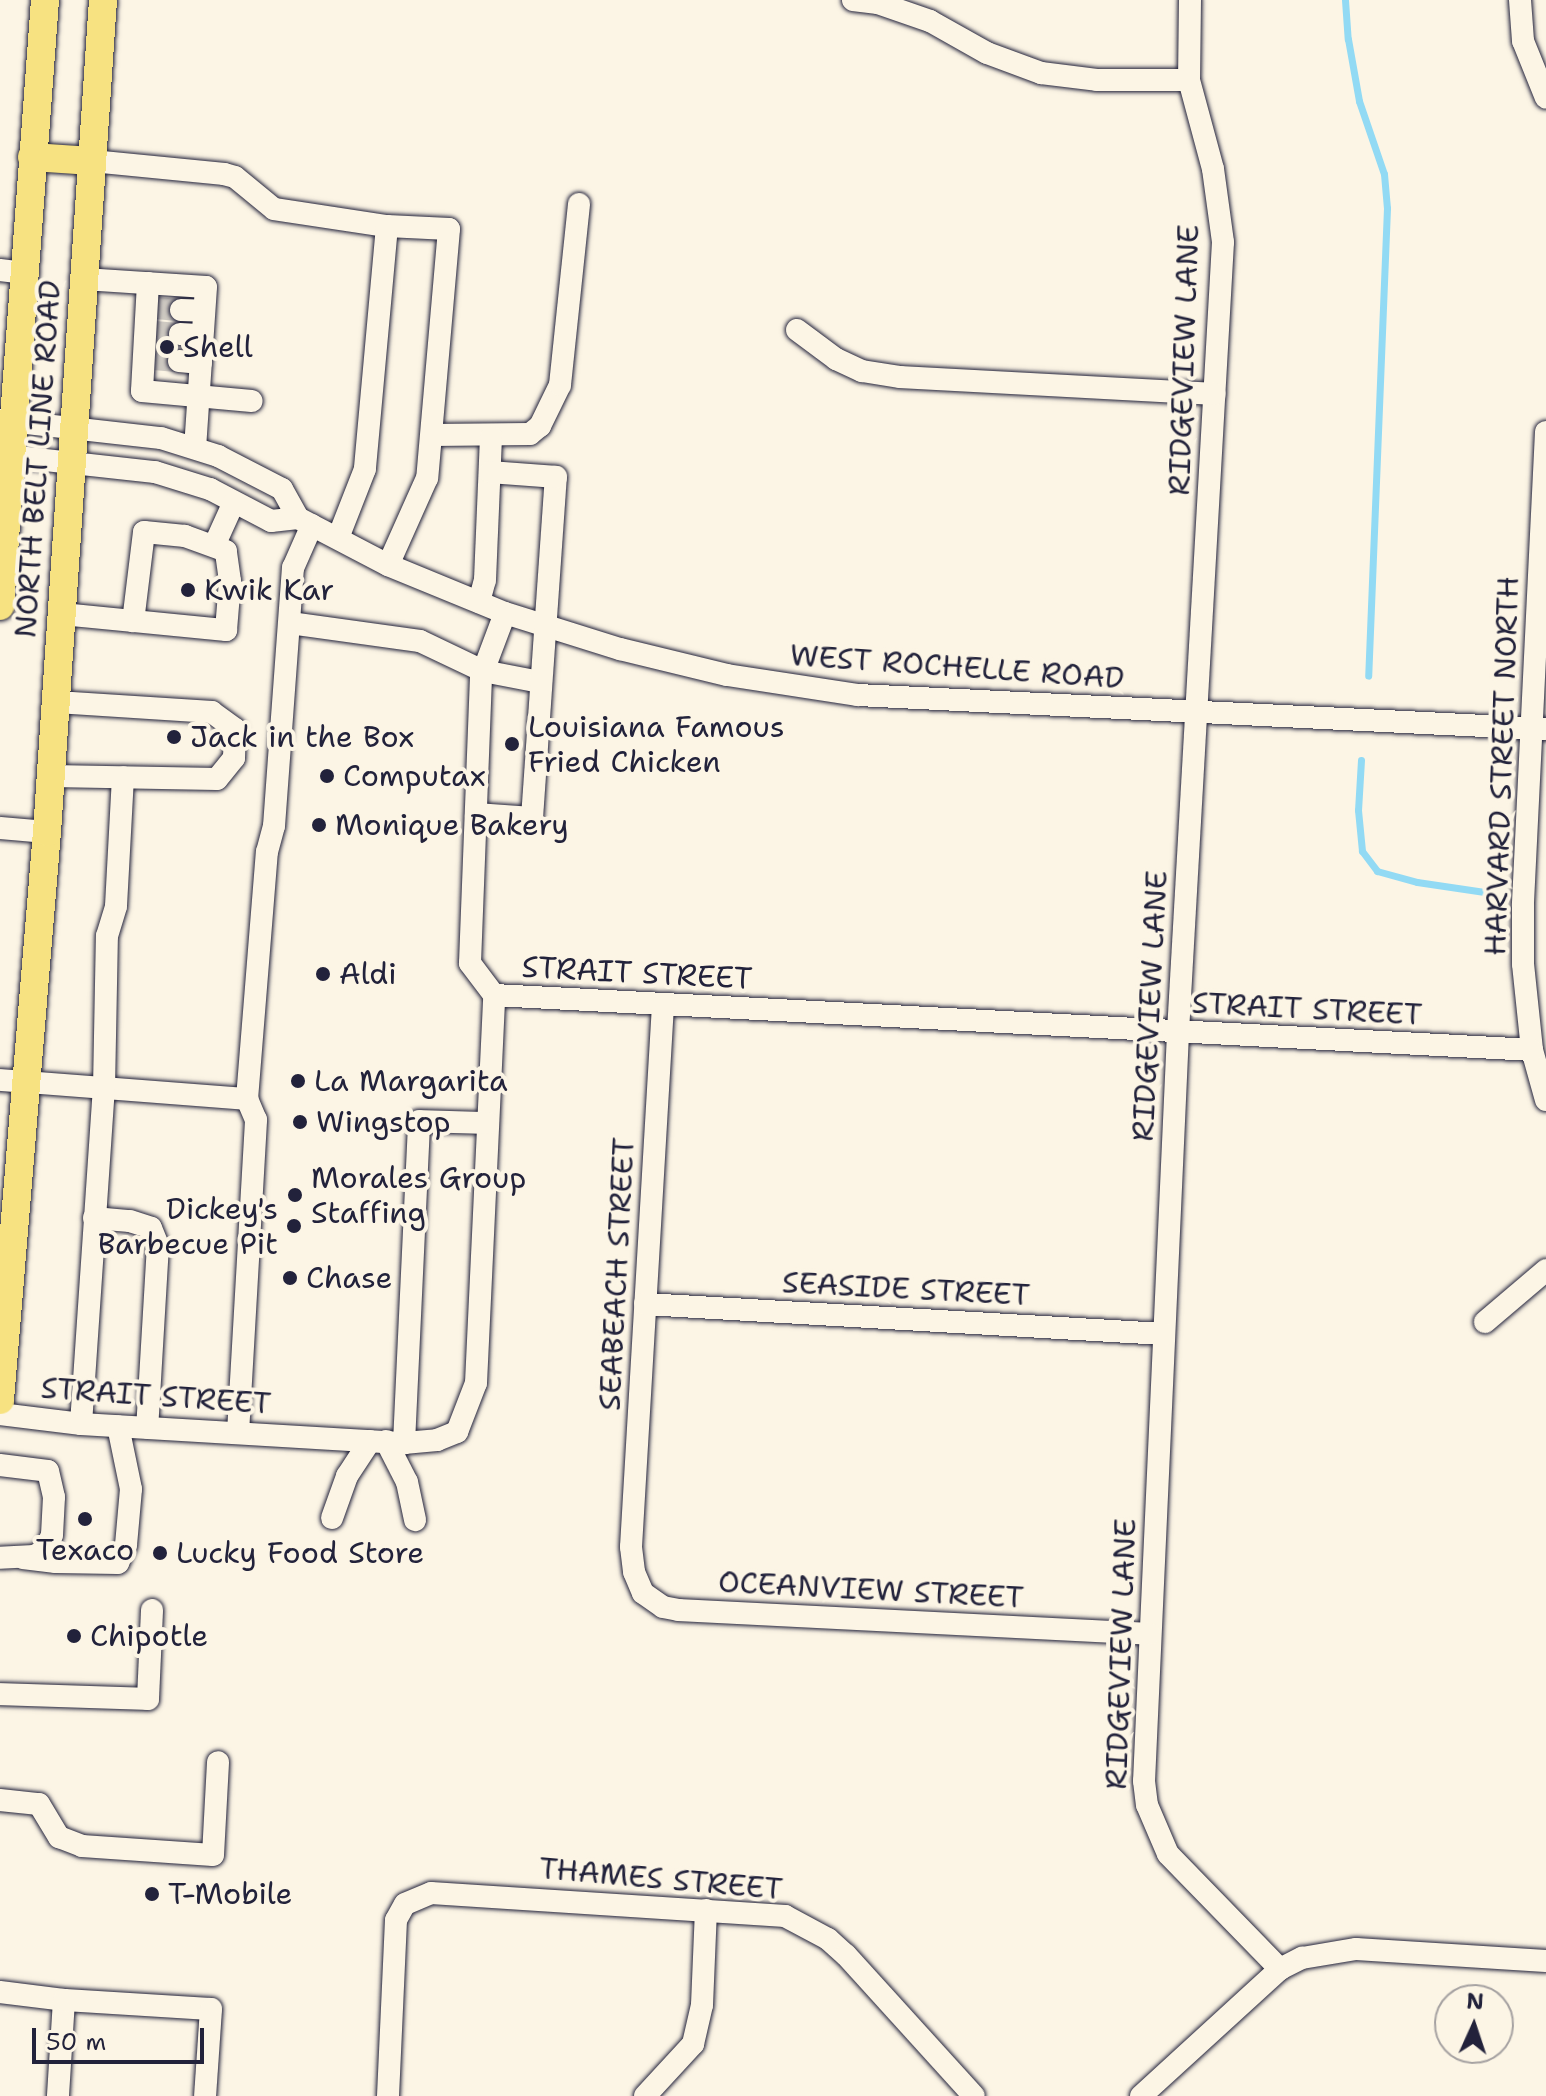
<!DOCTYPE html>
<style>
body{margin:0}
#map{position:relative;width:1546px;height:2096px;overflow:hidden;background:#fcf5e5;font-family:"Shantell Sans",sans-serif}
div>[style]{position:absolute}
.stream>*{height:7px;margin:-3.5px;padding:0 3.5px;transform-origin:3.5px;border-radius:3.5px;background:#92daf4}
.minor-tunnel>*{height:22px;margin-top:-11px;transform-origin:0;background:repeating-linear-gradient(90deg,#d0cbc3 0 22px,transparent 0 33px)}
.roads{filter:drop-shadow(0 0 2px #22223b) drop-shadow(0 0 2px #22223b)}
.minor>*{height:22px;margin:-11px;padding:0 11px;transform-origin:11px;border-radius:11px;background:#fcf5e5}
.major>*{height:28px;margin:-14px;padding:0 14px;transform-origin:14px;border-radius:14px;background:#f7e281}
.dots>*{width:22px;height:22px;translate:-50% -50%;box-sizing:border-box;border:4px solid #fcf5e5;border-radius:50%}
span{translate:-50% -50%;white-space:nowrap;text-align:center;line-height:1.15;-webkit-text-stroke:8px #fcf5e5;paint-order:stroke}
.poi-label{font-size:30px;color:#22223b}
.left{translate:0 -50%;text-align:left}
.right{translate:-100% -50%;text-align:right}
.street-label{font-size:30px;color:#22223b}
.north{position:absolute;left:1434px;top:1984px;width:80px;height:80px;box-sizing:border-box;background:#fcf5e5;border:2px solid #a5a1a1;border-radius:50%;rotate:3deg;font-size:22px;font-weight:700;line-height:32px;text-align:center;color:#22223b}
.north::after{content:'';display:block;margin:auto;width:28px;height:36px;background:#22223b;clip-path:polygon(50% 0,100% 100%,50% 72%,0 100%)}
.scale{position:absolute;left:32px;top:2028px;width:172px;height:36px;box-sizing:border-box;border:4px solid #22223b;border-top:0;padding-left:10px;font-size:24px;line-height:28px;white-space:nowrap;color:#22223b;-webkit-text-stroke:6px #fcf5e5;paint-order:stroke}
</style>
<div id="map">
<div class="stream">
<div style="left:1345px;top:0;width:39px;rotate:86deg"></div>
<div style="left:1348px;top:39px;width:63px;rotate:79.9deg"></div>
<div style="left:1359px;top:101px;width:77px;rotate:71.1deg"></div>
<div style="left:1384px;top:174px;width:34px;rotate:85deg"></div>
<div style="left:1387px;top:208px;width:468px;rotate:92.3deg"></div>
<div style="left:1361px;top:760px;width:50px;rotate:93.4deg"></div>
<div style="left:1358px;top:810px;width:41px;rotate:84.4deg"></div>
<div style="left:1362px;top:851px;width:25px;rotate:53deg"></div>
<div style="left:1377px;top:871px;width:41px;rotate:15.4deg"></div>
<div style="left:1417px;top:882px;width:75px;rotate:8.5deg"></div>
</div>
<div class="minor-tunnel">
<div style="left:156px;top:308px;width:25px;rotate:5deg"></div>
<div style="left:155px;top:332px;width:25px;rotate:5deg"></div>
<div style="left:154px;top:359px;width:25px;rotate:5deg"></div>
</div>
<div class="roads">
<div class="minor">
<div style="left:853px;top:0;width:25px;rotate:7deg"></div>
<div style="left:878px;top:3px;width:55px;rotate:19.1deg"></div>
<div style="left:930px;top:21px;width:65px;rotate:29.3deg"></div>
<div style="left:987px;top:53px;width:58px;rotate:20.3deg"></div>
<div style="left:1041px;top:73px;width:56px;rotate:7.1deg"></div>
<div style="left:1097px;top:80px;width:92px"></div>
<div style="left:1190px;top:0;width:80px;rotate:90.7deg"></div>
<div style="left:1189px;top:80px;width:92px;rotate:74.9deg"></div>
<div style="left:1213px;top:169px;width:74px;rotate:82.2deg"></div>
<div style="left:1223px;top:242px;width:792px;rotate:93.26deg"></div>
<div style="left:1178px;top:1033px;width:749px;rotate:92.6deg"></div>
<div style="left:1144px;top:1781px;width:24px;rotate:83deg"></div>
<div style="left:1147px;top:1805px;width:53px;rotate:66.8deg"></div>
<div style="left:1168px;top:1854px;width:161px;rotate:45.8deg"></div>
<div style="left:1520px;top:0;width:41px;rotate:85.8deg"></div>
<div style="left:1523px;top:41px;width:61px;rotate:68deg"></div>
<div style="left:92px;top:161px;width:133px;rotate:5.6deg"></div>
<div style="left:224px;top:174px;width:11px;rotate:15deg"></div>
<div style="left:235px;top:177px;width:50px;rotate:39.4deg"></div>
<div style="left:274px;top:209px;width:114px;rotate:8.6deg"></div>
<div style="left:387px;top:226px;width:244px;rotate:95.2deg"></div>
<div style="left:365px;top:469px;width:74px;rotate:111.4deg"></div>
<div style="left:387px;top:226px;width:62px;rotate:2.8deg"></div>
<div style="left:449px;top:229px;width:250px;rotate:95deg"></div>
<div style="left:427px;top:478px;width:95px;rotate:114.1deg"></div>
<div style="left:0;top:270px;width:24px;rotate:7deg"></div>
<div style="left:84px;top:279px;width:122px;rotate:3.8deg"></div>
<div style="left:206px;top:287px;width:161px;rotate:93.9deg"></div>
<div style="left:148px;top:283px;width:108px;rotate:93.2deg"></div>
<div style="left:142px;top:391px;width:110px;rotate:5.2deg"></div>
<div style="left:181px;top:310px;width:23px;rotate:2deg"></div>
<div style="left:797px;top:330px;width:49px;rotate:36.6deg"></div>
<div style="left:836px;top:359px;width:29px;rotate:25deg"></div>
<div style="left:862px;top:371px;width:39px;rotate:9deg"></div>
<div style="left:901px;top:377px;width:314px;rotate:3.1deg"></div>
<div style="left:180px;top:334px;width:22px;rotate:3deg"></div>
<div style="left:179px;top:361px;width:22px;rotate:5deg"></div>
<div style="left:0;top:420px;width:162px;rotate:6.4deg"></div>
<div style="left:161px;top:438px;width:60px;rotate:17.5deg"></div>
<div style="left:218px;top:456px;width:72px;rotate:27.3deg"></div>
<div style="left:282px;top:489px;width:33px;rotate:61deg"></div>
<div style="left:298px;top:518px;width:102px;rotate:27.6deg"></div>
<div style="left:388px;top:565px;width:126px;rotate:22.3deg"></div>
<div style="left:505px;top:613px;width:121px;rotate:17.4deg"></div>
<div style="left:620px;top:649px;width:110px;rotate:13.7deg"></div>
<div style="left:727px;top:675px;width:133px;rotate:8.7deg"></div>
<div style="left:858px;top:695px;width:689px;rotate:2.83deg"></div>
<div style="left:1546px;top:432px;width:474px;rotate:92.8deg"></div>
<div style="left:1523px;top:905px;width:59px;rotate:90deg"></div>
<div style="left:1523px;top:964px;width:86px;rotate:84deg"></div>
<div style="left:1532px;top:1050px;width:52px;rotate:74.4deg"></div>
<div style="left:432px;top:435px;width:98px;rotate:-0.6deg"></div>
<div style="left:530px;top:434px;width:13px;rotate:-39deg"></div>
<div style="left:540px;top:426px;width:46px;rotate:-64deg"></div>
<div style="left:560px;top:385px;width:182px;rotate:-84deg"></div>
<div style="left:0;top:455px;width:156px;rotate:6.3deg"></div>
<div style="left:155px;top:472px;width:58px;rotate:17.2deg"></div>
<div style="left:210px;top:489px;width:69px;rotate:27.7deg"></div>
<div style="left:271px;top:521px;width:27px;rotate:-6deg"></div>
<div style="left:214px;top:546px;width:48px;rotate:-65.6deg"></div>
<div style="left:479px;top:602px;width:23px;rotate:-75deg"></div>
<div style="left:485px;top:580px;width:143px;rotate:-87.6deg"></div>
<div style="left:62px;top:614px;width:165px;rotate:5.6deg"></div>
<div style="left:226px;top:630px;width:49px;rotate:-85.3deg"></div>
<div style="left:230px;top:581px;width:30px;rotate:-98deg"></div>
<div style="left:226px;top:551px;width:44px;rotate:-159.9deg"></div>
<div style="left:185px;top:536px;width:41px;rotate:-174.4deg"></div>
<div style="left:144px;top:532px;width:90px;rotate:97deg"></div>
<div style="left:290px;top:623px;width:131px;rotate:7.9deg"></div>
<div style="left:420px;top:641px;width:70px;rotate:25.5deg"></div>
<div style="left:483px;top:671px;width:58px;rotate:10.9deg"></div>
<div style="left:51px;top:776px;width:166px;rotate:1deg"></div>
<div style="left:217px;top:779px;width:27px;rotate:-51deg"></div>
<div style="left:234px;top:758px;width:29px;rotate:-88deg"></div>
<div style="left:235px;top:729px;width:29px;rotate:-144deg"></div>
<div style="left:212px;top:712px;width:156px;rotate:-176.3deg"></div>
<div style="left:476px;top:814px;width:56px;rotate:4.1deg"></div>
<div style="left:532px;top:818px;width:342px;rotate:-86deg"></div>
<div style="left:556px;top:477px;width:66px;rotate:-175.7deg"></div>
<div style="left:0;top:828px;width:47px;rotate:4.9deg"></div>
<div style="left:494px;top:995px;width:1039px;rotate:3.03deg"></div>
<div style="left:494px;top:995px;width:40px;rotate:-127deg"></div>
<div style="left:470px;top:963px;width:286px;rotate:-87.8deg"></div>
<div style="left:481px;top:677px;width:68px;rotate:-69.4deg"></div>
<div style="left:663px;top:1005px;width:543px;rotate:93.38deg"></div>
<div style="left:631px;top:1547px;width:25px;rotate:83deg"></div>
<div style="left:634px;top:1572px;width:23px;rotate:67deg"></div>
<div style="left:643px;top:1593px;width:24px;rotate:35deg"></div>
<div style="left:663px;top:1607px;width:16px;rotate:11deg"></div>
<div style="left:679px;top:1610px;width:471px;rotate:2.9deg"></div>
<div style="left:0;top:1080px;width:248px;rotate:4.4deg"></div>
<div style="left:247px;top:1099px;width:248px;rotate:-85.4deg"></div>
<div style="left:267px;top:852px;width:27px;rotate:-75deg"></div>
<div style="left:274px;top:826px;width:259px;rotate:-85.8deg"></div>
<div style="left:293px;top:568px;width:47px;rotate:-66.2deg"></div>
<div style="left:94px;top:1218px;width:36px;rotate:5deg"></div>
<div style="left:130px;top:1221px;width:22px;rotate:18deg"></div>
<div style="left:151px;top:1228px;width:18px;rotate:68deg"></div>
<div style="left:158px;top:1245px;width:183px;rotate:93.4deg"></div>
<div style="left:645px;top:1304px;width:520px;rotate:3.31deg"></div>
<div style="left:1485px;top:1322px;width:80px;rotate:-40.4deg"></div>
<div style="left:0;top:1414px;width:82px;rotate:7deg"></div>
<div style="left:81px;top:1424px;width:324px;rotate:3.4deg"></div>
<div style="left:404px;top:1443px;width:33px;rotate:-5deg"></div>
<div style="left:437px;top:1440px;width:22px;rotate:-22deg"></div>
<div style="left:457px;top:1432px;width:53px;rotate:-68.8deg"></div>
<div style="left:476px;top:1383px;width:388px;rotate:-87.3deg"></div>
<div style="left:81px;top:1424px;width:337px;rotate:-86.1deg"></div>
<div style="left:104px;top:1088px;width:152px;rotate:-88.9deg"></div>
<div style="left:107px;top:936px;width:31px;rotate:-73deg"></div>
<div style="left:116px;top:906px;width:129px;rotate:-86.9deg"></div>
<div style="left:238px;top:1433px;width:314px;rotate:-86.7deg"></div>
<div style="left:256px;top:1120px;width:23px;rotate:-113deg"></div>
<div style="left:386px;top:1441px;width:46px;rotate:62.9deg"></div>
<div style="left:407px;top:1482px;width:39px;rotate:78deg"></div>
<div style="left:404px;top:1443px;width:322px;rotate:-87.3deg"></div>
<div style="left:419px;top:1121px;width:69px;rotate:1.7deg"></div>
<div style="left:0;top:1465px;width:48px;rotate:7.1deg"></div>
<div style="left:48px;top:1471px;width:27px;rotate:77deg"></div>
<div style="left:54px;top:1497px;width:38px;rotate:93deg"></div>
<div style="left:52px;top:1535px;width:17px;rotate:115deg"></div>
<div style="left:45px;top:1550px;width:13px;rotate:151deg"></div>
<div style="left:34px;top:1556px;width:34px;rotate:177deg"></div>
<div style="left:332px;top:1518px;width:45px;rotate:-70.3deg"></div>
<div style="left:347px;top:1476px;width:42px;rotate:-56.7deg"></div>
<div style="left:23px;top:1558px;width:33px;rotate:7deg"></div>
<div style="left:56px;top:1562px;width:62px;rotate:0.9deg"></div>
<div style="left:118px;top:1563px;width:20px;rotate:-66deg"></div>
<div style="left:126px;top:1545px;width:56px;rotate:-84.9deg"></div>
<div style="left:131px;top:1489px;width:64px;rotate:-101.7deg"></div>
<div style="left:0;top:1694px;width:148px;rotate:1.9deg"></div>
<div style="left:148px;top:1699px;width:89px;rotate:-87.4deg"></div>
<div style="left:0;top:1800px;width:39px;rotate:6deg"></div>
<div style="left:39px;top:1804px;width:39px;rotate:59deg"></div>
<div style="left:59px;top:1837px;width:25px;rotate:21deg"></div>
<div style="left:82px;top:1846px;width:131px;rotate:3.9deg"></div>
<div style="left:213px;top:1855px;width:93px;rotate:-86.9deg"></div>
<div style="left:0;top:1992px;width:64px;rotate:7.1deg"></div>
<div style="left:64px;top:2000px;width:96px;rotate:93.6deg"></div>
<div style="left:64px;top:2000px;width:147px;rotate:3.5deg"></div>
<div style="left:211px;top:2009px;width:87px;rotate:93.9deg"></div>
<div style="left:388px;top:2096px;width:176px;rotate:-87.4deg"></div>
<div style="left:396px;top:1920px;width:18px;rotate:-61deg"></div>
<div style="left:405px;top:1904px;width:28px;rotate:-23deg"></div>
<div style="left:431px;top:1893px;width:355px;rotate:3.7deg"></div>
<div style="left:785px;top:1916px;width:49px;rotate:28.1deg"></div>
<div style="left:828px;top:1939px;width:24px;rotate:42deg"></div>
<div style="left:846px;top:1955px;width:190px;rotate:47.8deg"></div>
<div style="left:645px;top:2096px;width:71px;rotate:-47.3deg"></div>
<div style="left:693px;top:2044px;width:40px;rotate:-77deg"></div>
<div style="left:702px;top:2005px;width:95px;rotate:-87.6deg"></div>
<div style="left:1141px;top:2096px;width:188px;rotate:-42.4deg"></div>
<div style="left:1280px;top:1969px;width:25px;rotate:-27deg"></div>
<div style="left:1302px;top:1958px;width:55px;rotate:-9.5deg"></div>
<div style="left:1356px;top:1949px;width:190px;rotate:3.6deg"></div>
</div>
<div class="major">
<div style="left:32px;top:157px;width:60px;rotate:3.8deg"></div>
<div style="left:0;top:606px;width:608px;rotate:-85.75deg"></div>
<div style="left:0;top:1400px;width:570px;rotate:-85.27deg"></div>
<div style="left:47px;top:832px;width:834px;rotate:-86.15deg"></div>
</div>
</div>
<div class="dots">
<div style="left:167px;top:347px;background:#22223b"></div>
<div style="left:188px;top:590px;background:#22223b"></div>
<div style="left:174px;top:737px;background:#22223b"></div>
<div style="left:512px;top:744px;background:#22223b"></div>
<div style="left:327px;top:776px;background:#22223b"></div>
<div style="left:319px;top:825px;background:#22223b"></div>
<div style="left:323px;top:974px;background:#22223b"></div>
<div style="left:298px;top:1081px;background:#22223b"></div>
<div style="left:300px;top:1122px;background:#22223b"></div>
<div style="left:295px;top:1195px;background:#22223b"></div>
<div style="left:294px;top:1226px;background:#22223b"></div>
<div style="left:290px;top:1278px;background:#22223b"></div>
<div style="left:85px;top:1519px;background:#22223b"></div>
<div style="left:160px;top:1553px;background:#22223b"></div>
<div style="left:74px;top:1636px;background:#22223b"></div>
<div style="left:152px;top:1894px;background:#22223b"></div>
</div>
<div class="poi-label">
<span class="left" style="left:183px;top:347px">Shell</span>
<span class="left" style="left:204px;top:590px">Kwik Kar</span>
<span class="left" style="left:528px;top:744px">Louisiana Famous<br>Fried Chicken</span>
<span class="left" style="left:190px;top:737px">Jack in the Box</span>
<span class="left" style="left:343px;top:776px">Computax</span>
<span class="left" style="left:335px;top:825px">Monique Bakery</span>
<span class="left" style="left:339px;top:974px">Aldi</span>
<span class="left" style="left:314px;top:1081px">La Margarita</span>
<span class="left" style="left:316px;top:1122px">Wingstop</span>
<span class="left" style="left:311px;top:1195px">Morales Group<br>Staffing</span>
<span class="right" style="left:278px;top:1226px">Dickey's<br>Barbecue Pit</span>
<span class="left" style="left:306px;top:1278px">Chase</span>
<span style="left:85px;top:1550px">Texaco</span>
<span class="left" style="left:176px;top:1553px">Lucky Food Store</span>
<span class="left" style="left:90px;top:1636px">Chipotle</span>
<span class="left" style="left:168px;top:1894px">T-Mobile</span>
</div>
<div class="street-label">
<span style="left:1184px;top:360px;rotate:-88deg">RIDGEVIEW LANE</span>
<span style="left:38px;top:459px;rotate:-86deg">NORTH BELT LINE ROAD</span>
<span style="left:957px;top:667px;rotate:4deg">WEST ROCHELLE ROAD</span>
<span style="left:1502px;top:766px;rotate:-88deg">HARVARD STREET NORTH</span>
<span style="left:637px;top:973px;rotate:3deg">STRAIT STREET</span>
<span style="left:1150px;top:1006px;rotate:-87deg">RIDGEVIEW LANE</span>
<span style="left:1307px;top:1009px;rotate:3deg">STRAIT STREET</span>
<span style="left:617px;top:1274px;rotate:-87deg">SEABEACH STREET</span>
<span style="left:906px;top:1289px;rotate:3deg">SEASIDE STREET</span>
<span style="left:156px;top:1396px;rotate:4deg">STRAIT STREET</span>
<span style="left:871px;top:1590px;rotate:3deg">OCEANVIEW STREET</span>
<span style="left:1121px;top:1654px;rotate:-88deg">RIDGEVIEW LANE</span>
<span style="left:661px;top:1879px;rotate:5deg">THAMES STREET</span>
</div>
<div class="north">N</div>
<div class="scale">50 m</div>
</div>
